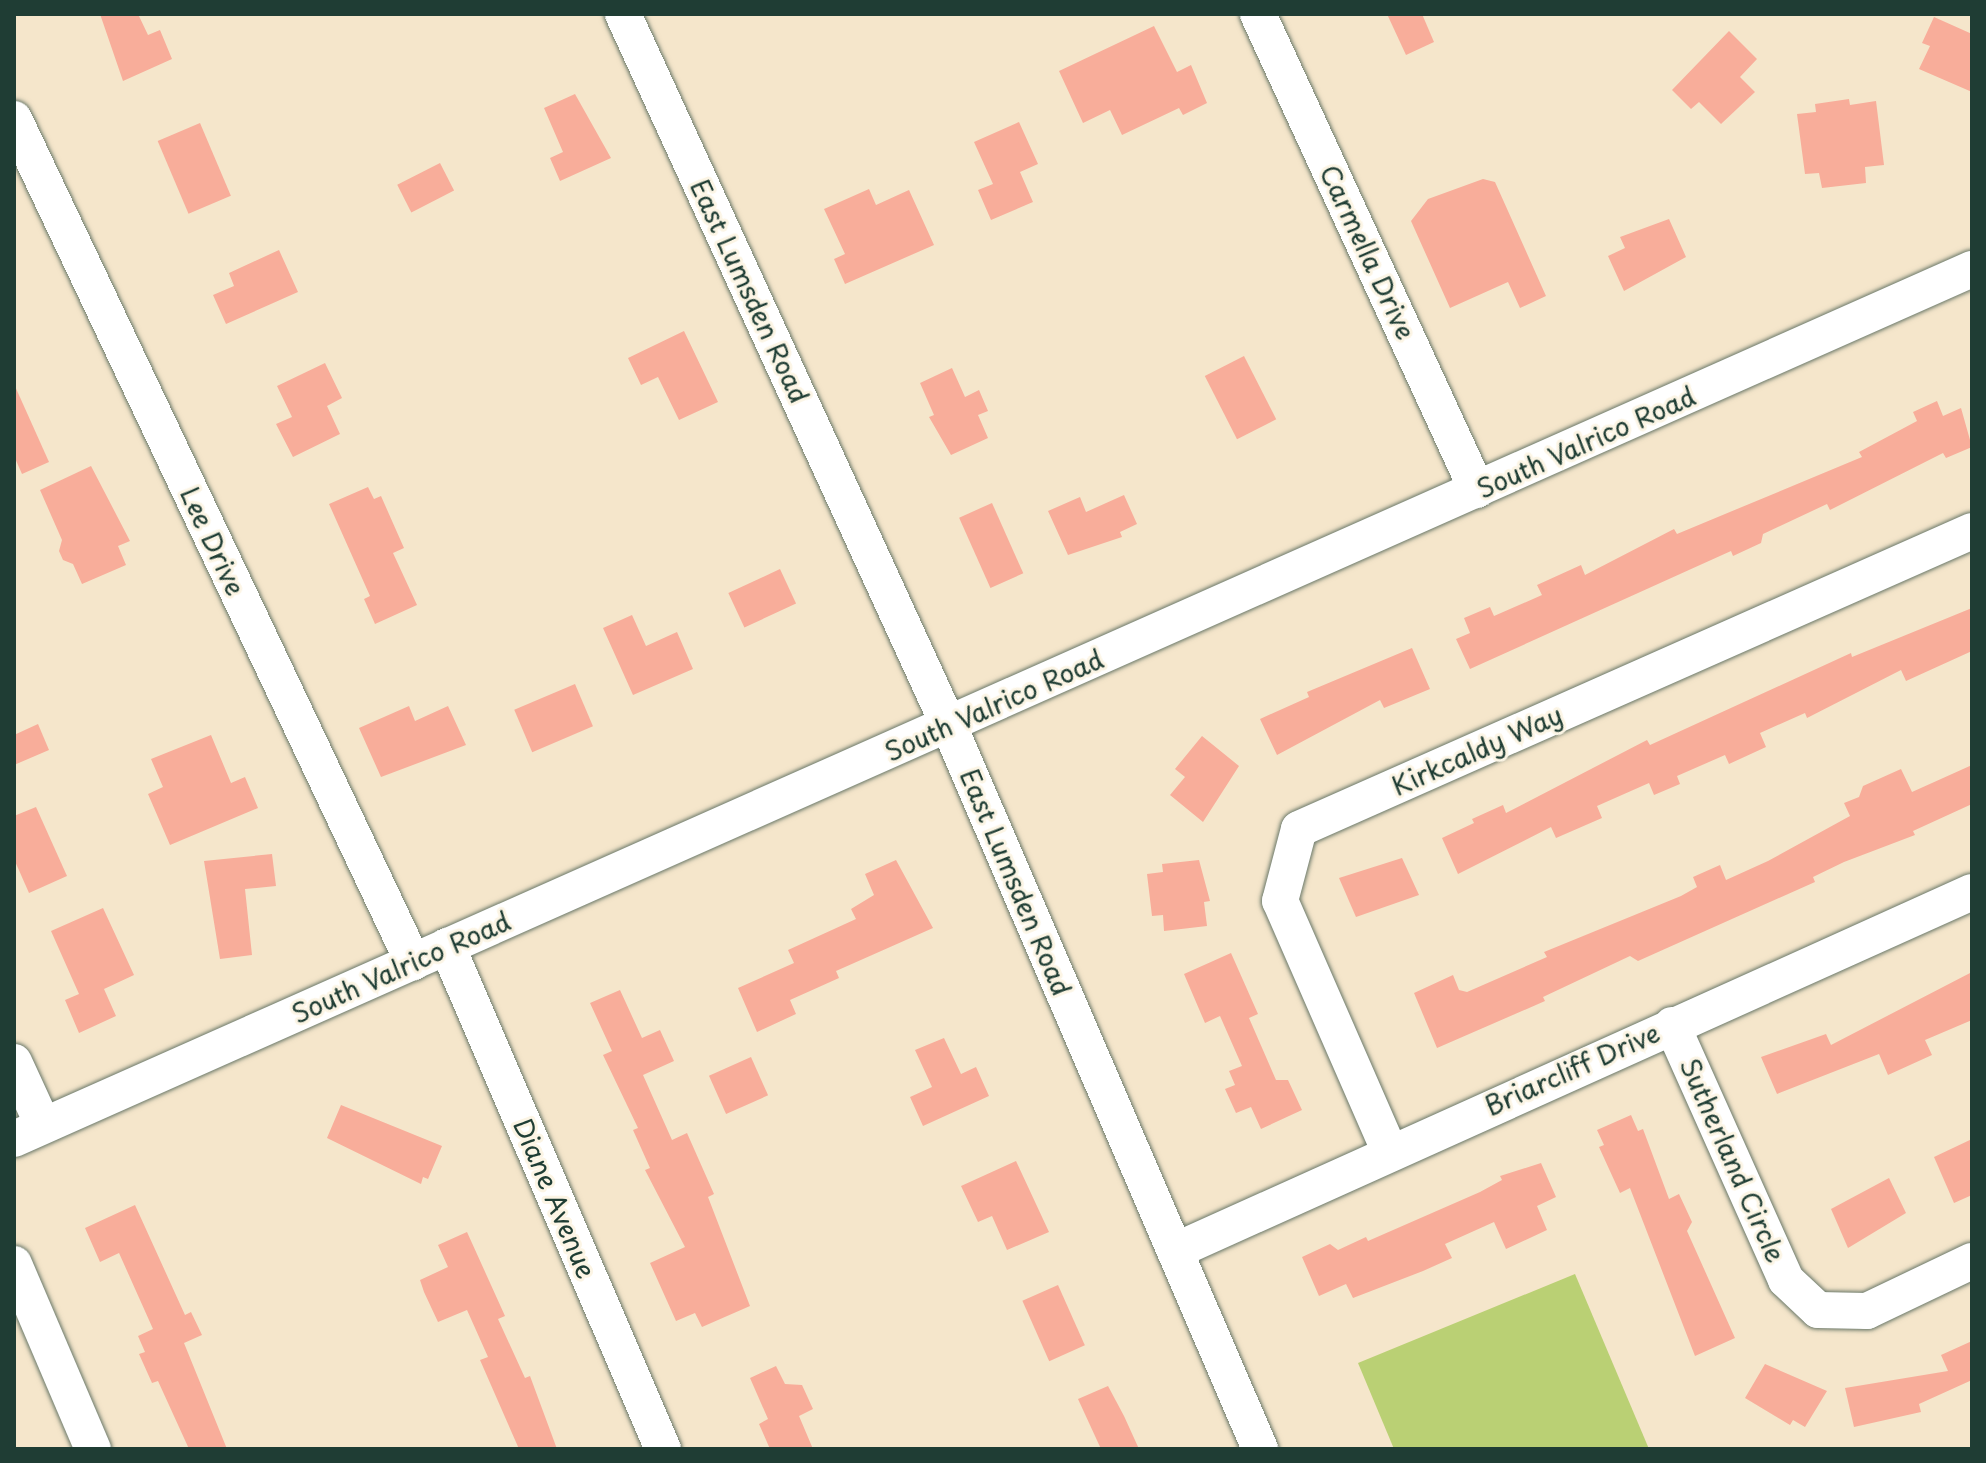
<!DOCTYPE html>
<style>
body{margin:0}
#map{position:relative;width:1986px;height:1463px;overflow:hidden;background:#f5e6cb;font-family:"Playpen Sans",sans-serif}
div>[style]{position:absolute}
.green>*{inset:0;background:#bad074}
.building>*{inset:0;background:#f8ad9a;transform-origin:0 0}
.roads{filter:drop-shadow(0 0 2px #6a7869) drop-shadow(0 0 2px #6a7869)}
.minor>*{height:36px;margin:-18px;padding:0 18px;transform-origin:18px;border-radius:18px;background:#fff}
span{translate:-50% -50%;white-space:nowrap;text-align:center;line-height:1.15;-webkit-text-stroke:6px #fcf5e5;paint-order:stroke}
.street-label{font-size:26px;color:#1f3d34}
.frame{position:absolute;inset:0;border:16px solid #1f3d34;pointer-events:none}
</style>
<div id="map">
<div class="green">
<div style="clip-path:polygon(1575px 1274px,1649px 1449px,1394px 1449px,1358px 1363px)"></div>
</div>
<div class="building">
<div style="clip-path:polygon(100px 14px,138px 14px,148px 35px,160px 30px,172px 59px,123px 81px)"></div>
<div style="clip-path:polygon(1387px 14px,1422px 14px,1434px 42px,1406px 55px)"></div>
<div style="clip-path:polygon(1934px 17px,1972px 34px,1972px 92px,1919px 69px,1930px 46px,1922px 43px)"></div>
<div style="clip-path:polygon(1154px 26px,1177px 72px,1191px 65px,1207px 103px,1183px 115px,1179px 108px,1122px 135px,1110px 110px,1083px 123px,1059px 71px)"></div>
<div style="clip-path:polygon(1729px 31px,1757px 59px,1740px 77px,1755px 92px,1721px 124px,1699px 102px,1691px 109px,1672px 90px)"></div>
<div style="clip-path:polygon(575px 94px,611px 158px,560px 181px,550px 158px,563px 152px,544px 108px)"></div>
<div style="clip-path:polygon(1849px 99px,1850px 105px,1876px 101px,1884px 165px,1865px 167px,1866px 183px,1822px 188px,1819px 173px,1805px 174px,1797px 114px,1816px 112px,1815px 104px)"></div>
<div style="clip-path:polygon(1019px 122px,1038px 164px,1020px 172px,1033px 202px,991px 220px,978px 190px,993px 184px,974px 142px)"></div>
<div style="left:200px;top:123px;width:79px;height:46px;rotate:67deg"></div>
<div style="left:440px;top:163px;width:31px;height:48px;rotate:63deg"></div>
<div style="clip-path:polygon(1483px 179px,1495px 182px,1546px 296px,1520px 308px,1508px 282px,1450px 308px,1411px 221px,1428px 199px)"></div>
<div style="clip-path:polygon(869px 189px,876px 205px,909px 190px,934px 245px,845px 284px,834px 259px,845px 254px,824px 209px)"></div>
<div style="clip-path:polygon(1669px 219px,1686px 257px,1624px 291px,1608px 256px,1625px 248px,1620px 237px)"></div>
<div style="clip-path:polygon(279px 250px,298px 292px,226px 324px,213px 295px,234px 286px,229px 273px)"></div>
<div style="clip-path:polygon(684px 331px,718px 402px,679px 420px,658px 377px,641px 385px,628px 358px)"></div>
<div style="left:1244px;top:356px;width:71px;height:44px;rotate:63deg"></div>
<div style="clip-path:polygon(325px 363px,342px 398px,327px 406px,340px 434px,293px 457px,276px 424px,292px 417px,277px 386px)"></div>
<div style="clip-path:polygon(952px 368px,965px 397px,979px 390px,988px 411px,978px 415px,988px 438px,951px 455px,929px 417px,934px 415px,920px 383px)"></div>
<div style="clip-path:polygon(14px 384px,49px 462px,22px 474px,14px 456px)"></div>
<div style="clip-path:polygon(1937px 401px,1943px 416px,1961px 408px,1972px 447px,1946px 458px,1943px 453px,1830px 510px,1827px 504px,1763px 534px,1761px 543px,1733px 556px,1731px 551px,1470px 669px,1456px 639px,1470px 633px,1464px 618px,1490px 607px,1494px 616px,1542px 595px,1537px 585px,1581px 565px,1585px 575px,1674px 529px,1677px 534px,1862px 457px,1859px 452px,1917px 421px,1913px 412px)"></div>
<div style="clip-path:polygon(91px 466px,130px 541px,118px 546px,126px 565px,82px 584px,73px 564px,63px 560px,59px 551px,62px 540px,40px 490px)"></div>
<div style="clip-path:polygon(368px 487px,374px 499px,381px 496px,404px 548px,393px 553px,417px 605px,375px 624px,364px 599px,370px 596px,329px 504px)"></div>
<div style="clip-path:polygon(1124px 495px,1137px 524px,1120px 532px,1122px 537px,1068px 555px,1048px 511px,1080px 497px,1086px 512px)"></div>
<div style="left:992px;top:503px;width:77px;height:36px;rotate:66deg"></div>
<div style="left:780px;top:569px;width:38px;height:57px;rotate:65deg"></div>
<div style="clip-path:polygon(1972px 608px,1972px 651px,1906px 681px,1901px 670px,1807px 718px,1805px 713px,1760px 733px,1766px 747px,1729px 764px,1725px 755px,1677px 776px,1680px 784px,1654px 795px,1649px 783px,1597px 806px,1602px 818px,1556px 838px,1551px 827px,1458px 874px,1442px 838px,1474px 823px,1472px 819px,1503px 805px,1506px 813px,1647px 740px,1650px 745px,1851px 653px,1852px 657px)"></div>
<div style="clip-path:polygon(632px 615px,646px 646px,677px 632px,693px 669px,633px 695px,603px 628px)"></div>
<div style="clip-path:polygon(1412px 648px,1430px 689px,1384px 708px,1380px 700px,1277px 755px,1260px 719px,1309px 697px,1307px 692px)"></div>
<div style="left:575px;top:684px;width:46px;height:66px;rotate:67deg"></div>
<div style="clip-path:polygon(409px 706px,415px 721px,448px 706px,466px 745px,381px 777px,359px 728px)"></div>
<div style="clip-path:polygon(38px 724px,49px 750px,14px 765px,14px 735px)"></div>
<div style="clip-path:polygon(211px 735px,231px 783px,245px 777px,258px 808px,170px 845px,148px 794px,163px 787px,151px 759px)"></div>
<div style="clip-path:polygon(1202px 736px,1239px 766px,1203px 822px,1170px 795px,1185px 777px,1175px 769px)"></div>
<div style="clip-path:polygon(1972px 765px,1972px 804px,1913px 831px,1915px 835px,1844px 862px,1813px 877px,1815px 882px,1638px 961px,1630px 956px,1543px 997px,1545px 1001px,1437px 1048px,1414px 993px,1453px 975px,1459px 990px,1467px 992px,1547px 957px,1544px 952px,1681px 896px,1697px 887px,1693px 877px,1720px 865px,1726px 880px,1768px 861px,1850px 816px,1844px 803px,1859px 797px,1863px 786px,1901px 769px,1912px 792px)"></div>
<div style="clip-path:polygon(36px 807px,67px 876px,29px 893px,14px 859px,14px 816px)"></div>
<div style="clip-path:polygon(272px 854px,276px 886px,245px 889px,252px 955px,220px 959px,204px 861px)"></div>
<div style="clip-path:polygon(1402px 858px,1419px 895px,1356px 917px,1339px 878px)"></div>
<div style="clip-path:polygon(896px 860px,933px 928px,836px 971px,839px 978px,790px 1000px,796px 1014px,757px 1032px,738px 988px,794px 963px,788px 950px,856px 919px,851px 909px,874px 895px,865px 874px)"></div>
<div style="clip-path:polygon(1199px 860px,1210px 901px,1204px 902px,1207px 926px,1164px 931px,1163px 915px,1152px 916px,1147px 874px,1163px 872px,1162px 864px)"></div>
<div style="clip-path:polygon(103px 908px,134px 975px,104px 989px,116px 1016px,79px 1033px,65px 1000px,79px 994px,51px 931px)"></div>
<div style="clip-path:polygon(1231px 953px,1258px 1014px,1249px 1018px,1276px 1080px,1288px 1080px,1302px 1110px,1261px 1129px,1251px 1107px,1236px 1113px,1225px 1089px,1235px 1085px,1229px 1071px,1242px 1066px,1220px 1016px,1205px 1023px,1184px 974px)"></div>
<div style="clip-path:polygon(1972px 972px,1972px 1020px,1925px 1040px,1932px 1055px,1888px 1075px,1879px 1054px,1777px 1094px,1761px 1057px,1826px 1034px,1831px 1045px)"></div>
<div style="clip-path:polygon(620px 990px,642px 1038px,660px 1030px,674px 1061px,643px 1075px,672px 1140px,687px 1133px,714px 1194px,708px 1197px,750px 1306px,702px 1327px,695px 1313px,676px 1321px,650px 1263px,685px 1247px,645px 1170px,650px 1168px,633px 1130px,638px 1128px,603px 1055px,612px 1051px,590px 1003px)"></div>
<div style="clip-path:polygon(944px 1038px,961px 1074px,976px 1067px,989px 1096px,923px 1126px,910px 1097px,932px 1087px,915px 1050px)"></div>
<div style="left:751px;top:1057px;width:42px;height:46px;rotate:66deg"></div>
<div style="clip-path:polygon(341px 1105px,442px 1146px,428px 1179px,423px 1177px,421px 1184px,327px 1138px)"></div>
<div style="clip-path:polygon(1631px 1115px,1638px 1131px,1643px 1129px,1669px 1199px,1679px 1194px,1692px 1222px,1687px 1231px,1735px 1338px,1695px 1356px,1630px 1188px,1620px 1193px,1599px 1147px,1604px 1145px,1597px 1130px)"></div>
<div style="clip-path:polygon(1972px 1139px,1972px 1195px,1954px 1203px,1934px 1157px)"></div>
<div style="clip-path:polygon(1016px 1161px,1049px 1232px,1007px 1250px,992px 1216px,978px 1222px,961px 1186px)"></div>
<div style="clip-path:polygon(1541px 1163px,1556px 1197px,1537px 1206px,1547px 1230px,1506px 1249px,1494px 1222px,1445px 1244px,1452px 1258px,1423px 1271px,1353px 1298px,1346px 1284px,1319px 1296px,1302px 1257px,1330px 1244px,1338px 1250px,1366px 1237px,1368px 1241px,1480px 1192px,1502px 1180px,1500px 1176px)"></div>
<div style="clip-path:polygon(1889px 1178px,1906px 1213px,1848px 1248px,1831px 1209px)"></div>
<div style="clip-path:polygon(135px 1205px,185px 1315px,191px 1312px,202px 1335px,184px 1343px,227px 1449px,189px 1449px,158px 1381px,152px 1383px,139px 1354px,145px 1352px,138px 1336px,153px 1329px,119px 1253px,100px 1262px,85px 1228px)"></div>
<div style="clip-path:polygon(467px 1232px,505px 1316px,498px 1319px,525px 1378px,530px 1376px,557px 1449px,519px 1449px,480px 1360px,488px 1357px,467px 1310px,438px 1322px,424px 1292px,420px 1280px,448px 1267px,438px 1245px)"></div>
<div style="left:1058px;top:1285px;width:66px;height:39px;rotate:66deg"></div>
<div style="clip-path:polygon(1972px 1341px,1972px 1380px,1919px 1404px,1921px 1412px,1854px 1427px,1845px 1388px,1948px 1371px,1941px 1355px)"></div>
<div style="clip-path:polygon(1765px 1364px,1827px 1391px,1805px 1427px,1793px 1420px,1790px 1425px,1745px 1398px)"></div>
<div style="clip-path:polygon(776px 1366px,785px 1384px,802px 1385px,813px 1409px,799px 1416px,813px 1449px,770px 1449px,759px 1424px,768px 1419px,750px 1378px)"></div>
<div style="clip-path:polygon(1108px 1386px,1124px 1416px,1139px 1449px,1101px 1449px,1078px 1399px)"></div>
</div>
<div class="roads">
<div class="minor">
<div style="left:623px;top:14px;width:783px;rotate:65.4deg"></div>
<div style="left:949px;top:726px;width:787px;rotate:66.72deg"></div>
<div style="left:1258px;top:14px;width:524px;rotate:65.29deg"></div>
<div style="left:14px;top:119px;width:933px;rotate:64.67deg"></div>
<div style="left:447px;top:946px;width:547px;rotate:66.76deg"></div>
<div style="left:1672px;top:1025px;width:279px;rotate:65.9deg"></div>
<div style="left:1786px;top:1280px;width:44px;rotate:43.2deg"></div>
<div style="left:1818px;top:1310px;width:49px;rotate:1.2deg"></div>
<div style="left:1867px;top:1311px;width:116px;rotate:-25.5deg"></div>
<div style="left:14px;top:1062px;width:69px;rotate:65.3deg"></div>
<div style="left:14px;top:1139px;width:2143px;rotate:-23.96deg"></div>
<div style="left:1389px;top:1150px;width:272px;rotate:-113.6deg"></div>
<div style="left:1280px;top:901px;width:74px;rotate:-75.2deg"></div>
<div style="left:1299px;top:829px;width:736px;rotate:-23.88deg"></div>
<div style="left:1175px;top:1251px;width:874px;rotate:-24.25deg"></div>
<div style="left:14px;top:1264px;width:201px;rotate:66.9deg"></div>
</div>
</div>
<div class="street-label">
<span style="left:1368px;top:252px;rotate:65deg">Carmella Drive</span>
<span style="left:750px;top:291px;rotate:65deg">East Lumsden Road</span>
<span style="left:1586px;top:442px;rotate:-24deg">South Valrico Road</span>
<span style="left:213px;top:541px;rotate:65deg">Lee Drive</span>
<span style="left:994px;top:705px;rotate:-24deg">South Valrico Road</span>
<span style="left:1477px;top:750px;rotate:-24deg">Kirkcaldy Way</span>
<span style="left:1016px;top:882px;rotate:67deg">East Lumsden Road</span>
<span style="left:401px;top:967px;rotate:-24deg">South Valrico Road</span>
<span style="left:1572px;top:1069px;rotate:-24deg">Briarcliff Drive</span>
<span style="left:1733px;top:1160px;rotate:66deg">Sutherland Circle</span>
<span style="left:555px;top:1198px;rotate:67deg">Diane Avenue</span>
</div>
<div class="frame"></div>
</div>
